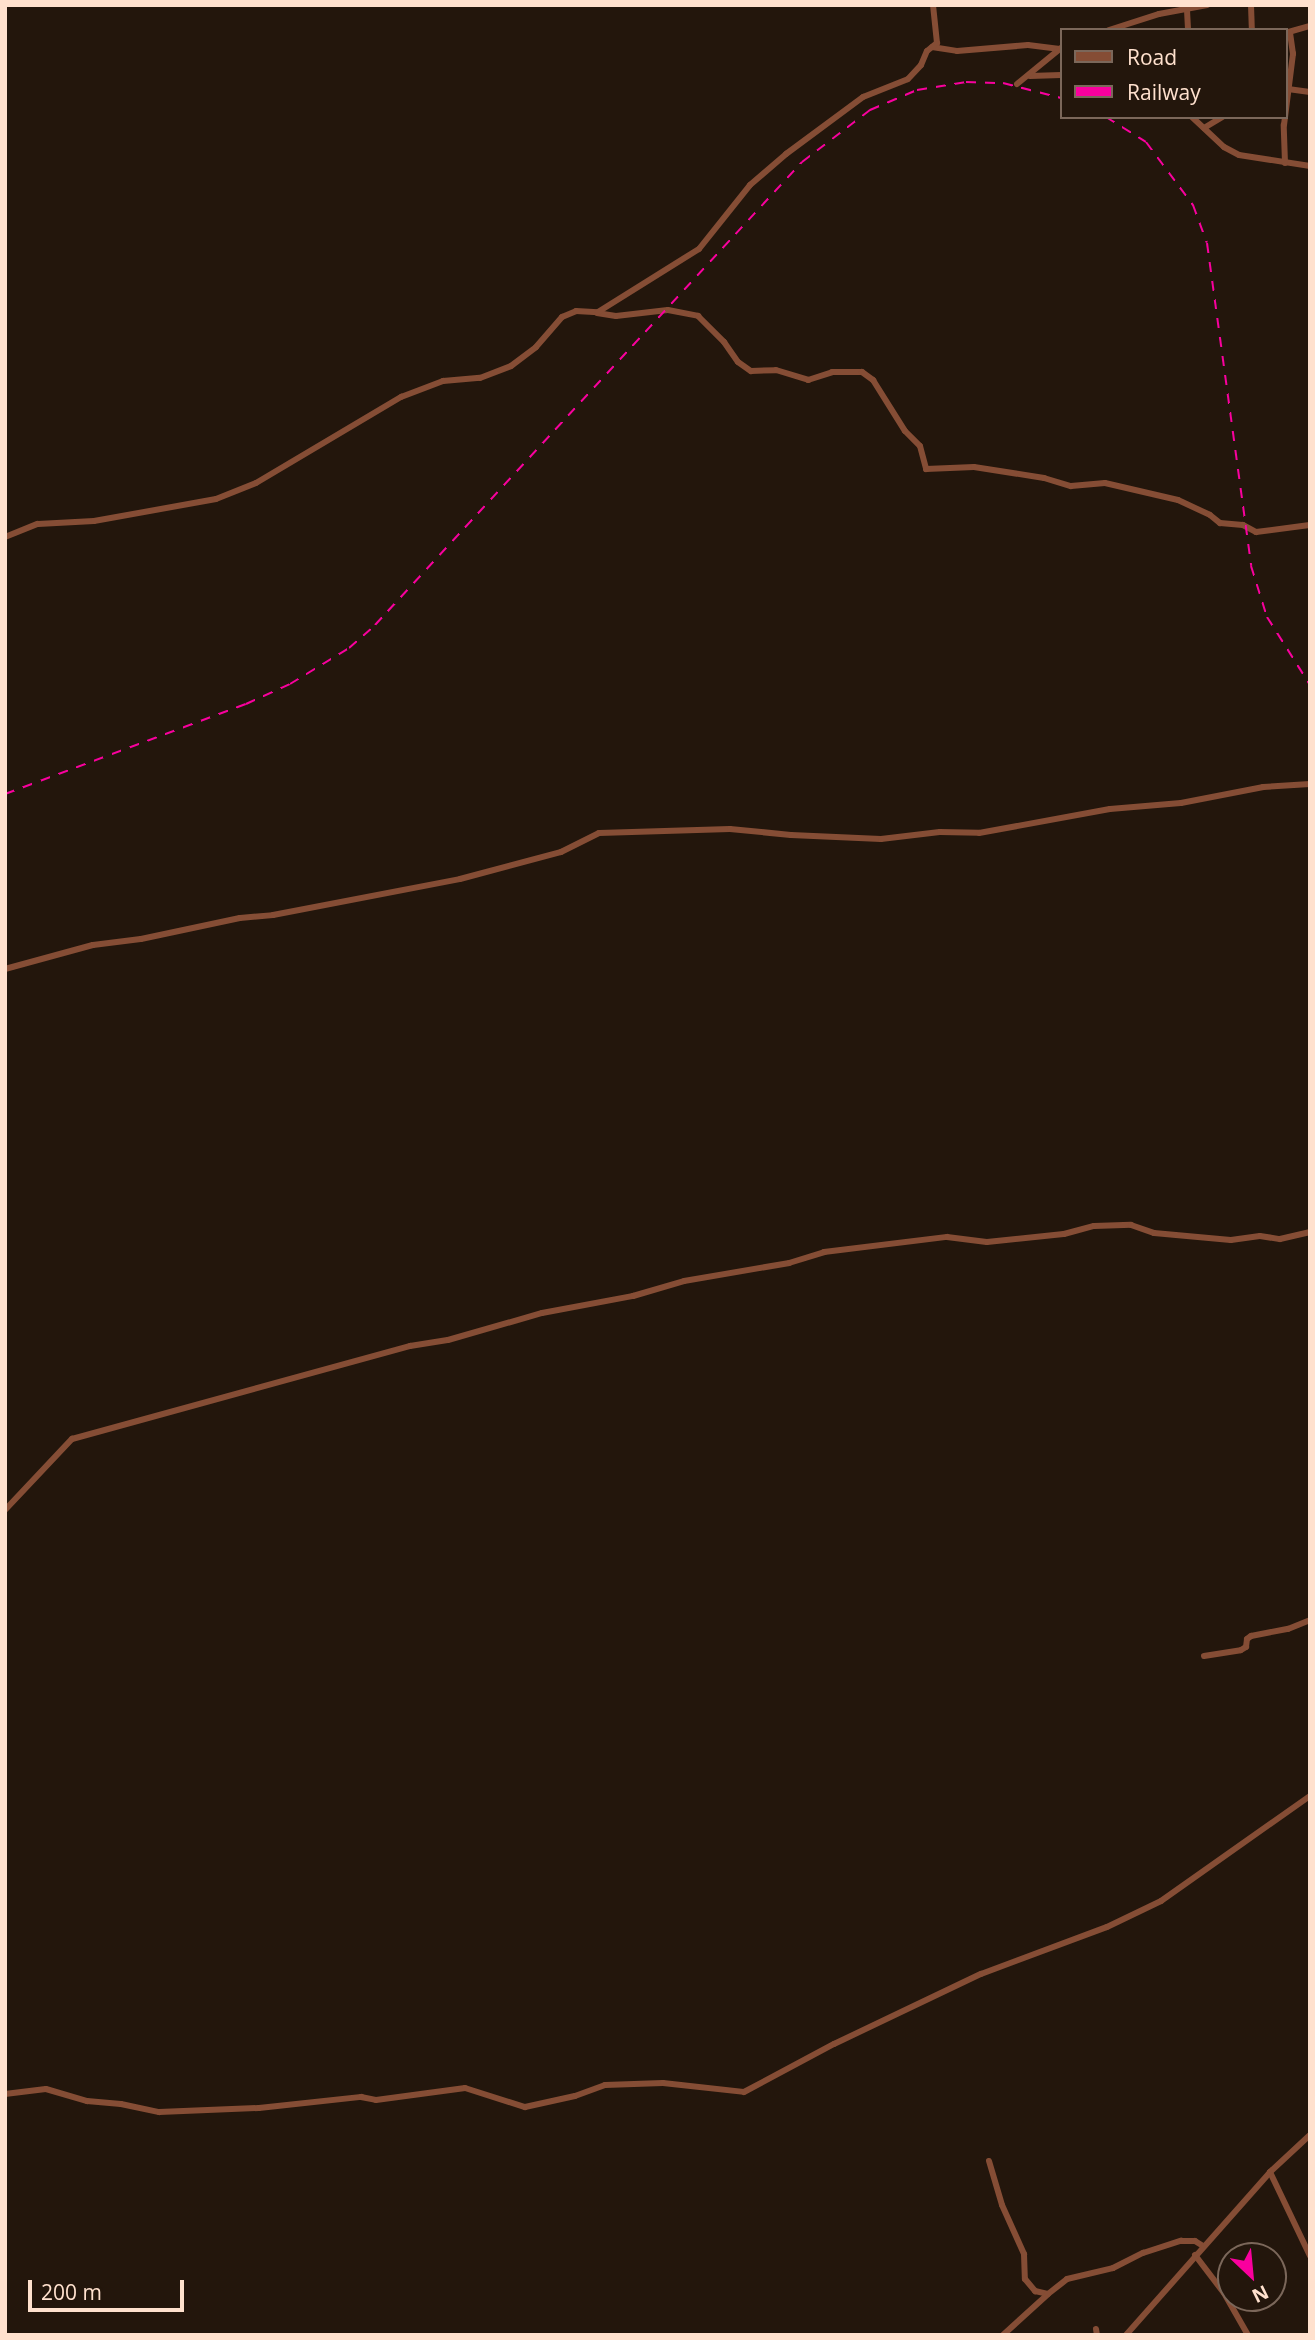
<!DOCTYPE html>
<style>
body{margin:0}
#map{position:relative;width:1315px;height:2340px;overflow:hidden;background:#23160c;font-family:"Open Sans",sans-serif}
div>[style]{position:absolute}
.minor>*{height:6px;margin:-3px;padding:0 3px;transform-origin:3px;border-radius:3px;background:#854d35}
.rail>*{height:2px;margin-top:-1px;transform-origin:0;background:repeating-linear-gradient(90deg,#f9009e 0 10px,transparent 0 19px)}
span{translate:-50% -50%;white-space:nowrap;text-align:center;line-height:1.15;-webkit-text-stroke:5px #23160c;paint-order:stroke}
.frame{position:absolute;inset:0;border:7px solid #ffe1ce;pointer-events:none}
.legend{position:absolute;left:1060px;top:28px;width:228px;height:91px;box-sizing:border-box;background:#23160c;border:2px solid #7b675a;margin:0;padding:9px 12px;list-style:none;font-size:21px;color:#ffe1ce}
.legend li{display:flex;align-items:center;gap:14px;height:35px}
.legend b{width:35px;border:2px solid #7b675a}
.north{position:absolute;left:1217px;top:2242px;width:70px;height:70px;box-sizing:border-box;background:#23160c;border:2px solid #7b675a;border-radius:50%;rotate:154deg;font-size:19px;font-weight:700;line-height:28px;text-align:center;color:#ffe1ce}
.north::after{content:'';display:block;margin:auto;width:24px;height:32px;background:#f9009e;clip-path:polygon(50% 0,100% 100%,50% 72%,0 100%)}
.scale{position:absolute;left:28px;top:2280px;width:156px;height:32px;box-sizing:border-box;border:4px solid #ffe1ce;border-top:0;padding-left:9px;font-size:21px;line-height:24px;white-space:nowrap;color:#ffe1ce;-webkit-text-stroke:5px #23160c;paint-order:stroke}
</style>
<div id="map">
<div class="minor">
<div style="left:1251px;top:5px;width:25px;rotate:88deg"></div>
<div style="left:1187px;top:10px;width:20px;rotate:87deg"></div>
<div style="left:1109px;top:30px;width:52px;rotate:-17.7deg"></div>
<div style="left:1159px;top:14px;width:49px;rotate:-10.6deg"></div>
<div style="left:1285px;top:33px;width:26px;rotate:-16deg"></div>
<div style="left:932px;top:47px;width:25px;rotate:9deg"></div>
<div style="left:957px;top:51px;width:71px;rotate:-4.8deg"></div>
<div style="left:1028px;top:45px;width:32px;rotate:7deg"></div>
<div style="left:1030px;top:76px;width:31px;rotate:-2deg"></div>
<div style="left:1017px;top:84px;width:57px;rotate:-39.3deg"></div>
<div style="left:1288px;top:89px;width:22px;rotate:8deg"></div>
<div style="left:1192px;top:117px;width:44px;rotate:43.2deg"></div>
<div style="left:1224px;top:147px;width:17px;rotate:28deg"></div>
<div style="left:1239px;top:155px;width:72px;rotate:8.8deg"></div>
<div style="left:1204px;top:128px;width:21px;rotate:-31deg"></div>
<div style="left:1285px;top:163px;width:38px;rotate:-92deg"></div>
<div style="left:1284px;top:125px;width:72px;rotate:-82.8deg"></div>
<div style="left:1293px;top:54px;width:22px;rotate:-98deg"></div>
<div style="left:597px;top:313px;width:19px;rotate:9deg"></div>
<div style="left:616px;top:316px;width:52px;rotate:-6.6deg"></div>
<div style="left:668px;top:310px;width:31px;rotate:11deg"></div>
<div style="left:698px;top:316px;width:37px;rotate:45deg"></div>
<div style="left:724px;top:342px;width:24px;rotate:55deg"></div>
<div style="left:738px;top:362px;width:16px;rotate:35deg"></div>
<div style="left:751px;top:371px;width:25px;rotate:-2deg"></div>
<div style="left:776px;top:370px;width:34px;rotate:17deg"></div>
<div style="left:808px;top:380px;width:25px;rotate:-18deg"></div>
<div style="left:832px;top:372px;width:30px"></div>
<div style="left:862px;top:372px;width:14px;rotate:36deg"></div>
<div style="left:873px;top:380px;width:60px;rotate:57.9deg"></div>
<div style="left:905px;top:431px;width:21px;rotate:45deg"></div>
<div style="left:920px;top:446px;width:24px;rotate:75deg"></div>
<div style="left:926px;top:469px;width:48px;rotate:-2.4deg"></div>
<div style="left:974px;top:467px;width:71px;rotate:8.9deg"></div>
<div style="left:1044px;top:478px;width:28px;rotate:17deg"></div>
<div style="left:1071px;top:486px;width:34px;rotate:-5deg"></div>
<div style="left:1105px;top:483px;width:75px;rotate:13.1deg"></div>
<div style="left:1178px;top:500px;width:35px;rotate:25deg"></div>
<div style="left:1210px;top:515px;width:13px;rotate:39deg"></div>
<div style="left:1220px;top:523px;width:23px;rotate:5deg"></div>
<div style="left:1243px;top:525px;width:15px;rotate:28deg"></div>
<div style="left:1256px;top:532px;width:54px;rotate:-7.4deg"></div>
<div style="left:5px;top:537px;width:35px;rotate:-22deg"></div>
<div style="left:38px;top:524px;width:56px;rotate:-3.1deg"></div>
<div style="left:94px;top:521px;width:124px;rotate:-10.2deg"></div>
<div style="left:216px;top:499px;width:43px;rotate:-21.8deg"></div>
<div style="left:256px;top:483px;width:169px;rotate:-30.7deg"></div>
<div style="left:401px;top:397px;width:45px;rotate:-20.9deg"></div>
<div style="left:443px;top:381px;width:37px;rotate:-5deg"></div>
<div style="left:480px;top:378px;width:33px;rotate:-21deg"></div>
<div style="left:511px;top:366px;width:31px;rotate:-37deg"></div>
<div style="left:536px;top:347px;width:40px;rotate:-49deg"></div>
<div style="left:562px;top:317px;width:15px;rotate:-23deg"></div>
<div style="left:576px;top:311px;width:22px;rotate:3deg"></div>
<div style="left:598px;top:312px;width:119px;rotate:-32deg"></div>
<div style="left:699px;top:249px;width:82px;rotate:-51.4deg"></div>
<div style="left:750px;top:185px;width:48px;rotate:-40.7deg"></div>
<div style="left:786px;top:154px;width:96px;rotate:-36.5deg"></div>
<div style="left:863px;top:97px;width:48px;rotate:-21.8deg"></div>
<div style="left:908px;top:79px;width:19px;rotate:-47deg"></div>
<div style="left:921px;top:65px;width:15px;rotate:-67deg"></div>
<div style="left:927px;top:51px;width:13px;rotate:-39deg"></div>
<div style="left:937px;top:43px;width:38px;rotate:-96deg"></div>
<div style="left:5px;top:969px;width:91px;rotate:-15.3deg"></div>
<div style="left:93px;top:945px;width:48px;rotate:-7.1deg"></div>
<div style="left:141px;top:939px;width:101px;rotate:-12deg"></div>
<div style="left:240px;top:918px;width:33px;rotate:-5deg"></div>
<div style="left:273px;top:915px;width:190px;rotate:-10.9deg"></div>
<div style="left:460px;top:879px;width:105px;rotate:-15deg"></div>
<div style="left:561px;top:852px;width:42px;rotate:-26.6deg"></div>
<div style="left:599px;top:833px;width:131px;rotate:-1.7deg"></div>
<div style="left:730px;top:829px;width:61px;rotate:5.6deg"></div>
<div style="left:791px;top:835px;width:90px;rotate:2.5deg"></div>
<div style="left:881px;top:839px;width:59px;rotate:-6.8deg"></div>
<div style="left:940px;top:832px;width:39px;rotate:1deg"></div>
<div style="left:979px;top:833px;width:133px;rotate:-10.4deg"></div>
<div style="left:1110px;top:809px;width:71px;rotate:-4.8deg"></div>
<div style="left:1181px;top:803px;width:84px;rotate:-11deg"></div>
<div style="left:1263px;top:787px;width:47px;rotate:-3.7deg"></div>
<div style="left:5px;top:1510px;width:98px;rotate:-46.7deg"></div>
<div style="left:72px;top:1439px;width:351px;rotate:-15.4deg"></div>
<div style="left:410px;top:1346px;width:38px;rotate:-9deg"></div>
<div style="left:448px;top:1340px;width:98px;rotate:-16deg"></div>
<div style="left:542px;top:1313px;width:93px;rotate:-10.6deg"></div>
<div style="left:633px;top:1296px;width:53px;rotate:-16.4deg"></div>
<div style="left:684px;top:1281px;width:107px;rotate:-9.7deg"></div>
<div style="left:789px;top:1263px;width:37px;rotate:-17deg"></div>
<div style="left:824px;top:1252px;width:124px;rotate:-7deg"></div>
<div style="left:947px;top:1237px;width:40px;rotate:7.1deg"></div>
<div style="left:987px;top:1242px;width:77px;rotate:-5.9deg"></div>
<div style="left:1064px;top:1234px;width:31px;rotate:-15deg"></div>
<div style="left:1094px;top:1226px;width:37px;rotate:-2deg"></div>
<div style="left:1131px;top:1225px;width:24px;rotate:19deg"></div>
<div style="left:1154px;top:1233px;width:77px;rotate:5.2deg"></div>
<div style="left:1231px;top:1240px;width:29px;rotate:-8deg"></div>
<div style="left:1260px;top:1236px;width:20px;rotate:9deg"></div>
<div style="left:1280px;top:1239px;width:31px;rotate:-13deg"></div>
<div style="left:1204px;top:1656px;width:37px;rotate:-9deg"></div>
<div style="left:1241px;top:1650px;width:6px;rotate:-31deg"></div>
<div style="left:1246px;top:1647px;width:8px;rotate:-83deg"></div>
<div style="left:1247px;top:1639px;width:5px;rotate:-37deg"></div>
<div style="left:1251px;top:1636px;width:38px;rotate:-11deg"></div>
<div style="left:1288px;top:1629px;width:24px;rotate:-22deg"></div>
<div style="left:5px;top:2094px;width:41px;rotate:-7deg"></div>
<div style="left:46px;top:2089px;width:43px;rotate:16.3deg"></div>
<div style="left:87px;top:2101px;width:34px;rotate:5deg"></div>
<div style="left:121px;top:2104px;width:39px;rotate:12deg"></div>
<div style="left:159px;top:2112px;width:100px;rotate:-2.3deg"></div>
<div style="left:259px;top:2108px;width:103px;rotate:-6.2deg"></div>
<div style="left:361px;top:2097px;width:15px;rotate:11deg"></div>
<div style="left:376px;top:2100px;width:90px;rotate:-7.7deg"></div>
<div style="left:465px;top:2088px;width:63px;rotate:17.6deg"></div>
<div style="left:525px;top:2107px;width:51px;rotate:-12.4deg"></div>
<div style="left:575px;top:2096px;width:32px;rotate:-20deg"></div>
<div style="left:605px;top:2085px;width:58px;rotate:-2deg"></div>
<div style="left:663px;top:2083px;width:81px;rotate:6.3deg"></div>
<div style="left:744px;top:2092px;width:102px;rotate:-28.1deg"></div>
<div style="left:834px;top:2044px;width:163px;rotate:-25.5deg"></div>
<div style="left:981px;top:1974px;width:134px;rotate:-20.5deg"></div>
<div style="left:1107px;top:1927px;width:60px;rotate:-25.7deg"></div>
<div style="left:1161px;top:1901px;width:182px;rotate:-35.2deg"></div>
<div style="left:989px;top:2161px;width:46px;rotate:73.5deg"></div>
<div style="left:1002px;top:2205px;width:54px;rotate:65.8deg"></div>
<div style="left:1024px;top:2254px;width:25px;rotate:88deg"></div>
<div style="left:1025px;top:2279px;width:16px;rotate:50deg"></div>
<div style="left:1035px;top:2291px;width:13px;rotate:13deg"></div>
<div style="left:1048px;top:2294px;width:24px;rotate:-38deg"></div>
<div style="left:1067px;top:2279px;width:47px;rotate:-13.4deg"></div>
<div style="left:1113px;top:2268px;width:34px;rotate:-27deg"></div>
<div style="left:1143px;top:2253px;width:40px;rotate:-18deg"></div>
<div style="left:1181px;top:2241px;width:14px"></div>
<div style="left:1195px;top:2241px;width:9px;rotate:32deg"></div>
<div style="left:1270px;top:2172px;width:93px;rotate:64.5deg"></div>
<div style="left:1195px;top:2255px;width:48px;rotate:52.7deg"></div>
<div style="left:1224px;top:2293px;width:48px;rotate:60.3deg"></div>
<div style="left:1096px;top:2329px;width:6px;rotate:81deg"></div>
<div style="left:1003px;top:2335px;width:61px;rotate:-42.3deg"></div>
<div style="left:1126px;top:2335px;width:217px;rotate:-48.5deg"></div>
<div style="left:1270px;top:2172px;width:54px;rotate:-42.8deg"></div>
</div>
<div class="rail">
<div style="left:1106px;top:117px;width:47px;rotate:32deg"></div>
<div style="left:1146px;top:142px;width:79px;rotate:53.3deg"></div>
<div style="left:1193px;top:205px;width:40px;rotate:69.8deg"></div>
<div style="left:1207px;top:243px;width:326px;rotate:82.2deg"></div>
<div style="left:1251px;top:566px;width:53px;rotate:72.6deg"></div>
<div style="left:1267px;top:617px;width:80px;rotate:57.7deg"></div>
<div style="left:5px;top:794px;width:257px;rotate:-20.5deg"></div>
<div style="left:246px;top:704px;width:48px;rotate:-24.4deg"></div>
<div style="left:290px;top:684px;width:69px;rotate:-31.4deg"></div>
<div style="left:349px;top:648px;width:35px;rotate:-41deg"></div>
<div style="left:375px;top:625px;width:630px;rotate:-47.32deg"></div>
<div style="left:802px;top:162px;width:86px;rotate:-37.4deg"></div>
<div style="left:870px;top:110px;width:51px;rotate:-23.1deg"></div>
<div style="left:917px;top:90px;width:50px;rotate:-9.3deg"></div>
<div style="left:966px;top:82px;width:37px;rotate:2deg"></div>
<div style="left:1003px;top:83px;width:60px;rotate:14.5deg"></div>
</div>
<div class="frame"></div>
<ul class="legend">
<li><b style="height:9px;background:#854d35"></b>Road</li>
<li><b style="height:9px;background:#f9009e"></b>Railway</li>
</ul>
<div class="north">N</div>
<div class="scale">200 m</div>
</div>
